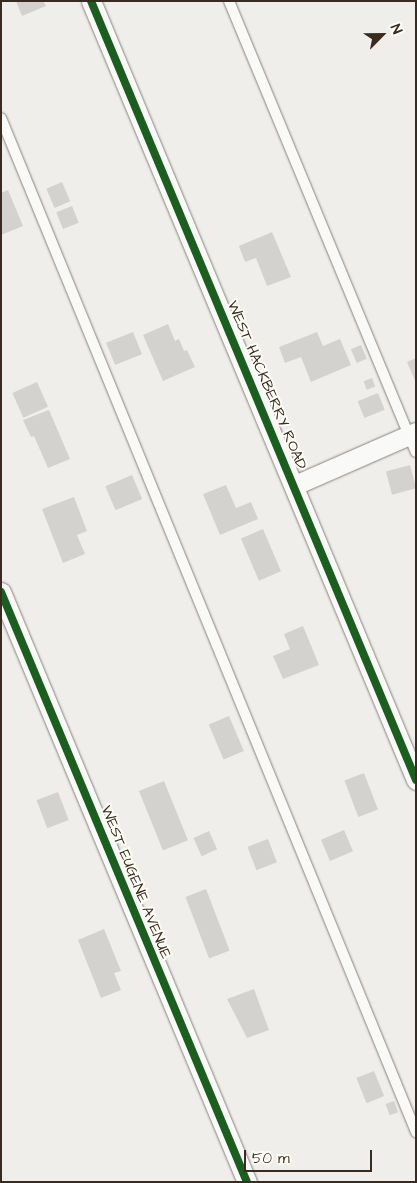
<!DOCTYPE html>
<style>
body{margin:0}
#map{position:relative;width:417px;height:1183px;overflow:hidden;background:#f0eeeb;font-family:"Architects Daughter",sans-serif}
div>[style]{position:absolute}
.building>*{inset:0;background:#d4d2cf;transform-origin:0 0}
.roads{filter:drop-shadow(0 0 1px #88837f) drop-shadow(0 0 1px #88837f)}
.service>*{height:10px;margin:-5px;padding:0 5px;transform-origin:5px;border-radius:5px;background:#f9f9f7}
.minor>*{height:19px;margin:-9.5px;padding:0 9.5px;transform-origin:9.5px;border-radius:9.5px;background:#f9f9f7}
.cycleway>*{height:8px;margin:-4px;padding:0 4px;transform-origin:4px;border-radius:4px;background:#1b5e20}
span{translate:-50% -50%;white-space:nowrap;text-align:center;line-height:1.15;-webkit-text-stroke:4px #fdfcf7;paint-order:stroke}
.street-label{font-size:15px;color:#3b2a1e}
.frame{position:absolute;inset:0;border:2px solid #3b2a1e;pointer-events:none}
.north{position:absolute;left:357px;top:10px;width:50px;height:50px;-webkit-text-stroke:4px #fdfcf7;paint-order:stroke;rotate:67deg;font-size:14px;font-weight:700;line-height:20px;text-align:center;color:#3b2a1e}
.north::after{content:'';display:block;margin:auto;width:18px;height:22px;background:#3b2a1e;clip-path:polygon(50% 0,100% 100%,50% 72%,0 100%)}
.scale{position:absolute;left:244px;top:1150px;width:128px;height:22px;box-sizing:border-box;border:2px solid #3b2a1e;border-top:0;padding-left:6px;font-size:15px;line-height:18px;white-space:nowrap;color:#3b2a1e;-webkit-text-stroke:4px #fdfcf7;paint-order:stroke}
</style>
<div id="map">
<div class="building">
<div style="clip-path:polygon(16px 1px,43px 1px,46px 6px,22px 16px)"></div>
<div style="left:62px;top:182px;width:21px;height:17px;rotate:67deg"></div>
<div style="clip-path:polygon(8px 190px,23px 226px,1px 235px,1px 193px)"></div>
<div style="left:72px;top:206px;width:18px;height:17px;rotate:68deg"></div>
<div style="clip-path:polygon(272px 232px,291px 277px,267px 286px,256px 258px,245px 262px,239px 246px)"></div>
<div style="clip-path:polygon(168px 324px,175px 341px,179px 339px,184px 351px,187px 350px,195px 367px,163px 381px,143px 335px)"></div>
<div style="left:133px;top:332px;width:24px;height:29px;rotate:68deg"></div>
<div style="clip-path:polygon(317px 332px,323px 346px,340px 339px,351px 365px,311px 382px,301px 357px,285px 363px,279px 347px)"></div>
<div style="left:361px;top:345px;width:15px;height:11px;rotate:67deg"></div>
<div style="clip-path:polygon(416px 358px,416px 383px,407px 362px)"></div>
<div style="left:372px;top:378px;width:9px;height:9px;rotate:69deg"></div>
<div style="left:37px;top:382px;width:27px;height:27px;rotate:66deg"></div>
<div style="left:378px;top:393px;width:18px;height:22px;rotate:68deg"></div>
<div style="clip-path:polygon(49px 410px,70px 459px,48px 468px,34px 436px,31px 437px,23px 420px)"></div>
<div style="left:410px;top:465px;width:24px;height:25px;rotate:75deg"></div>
<div style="left:132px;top:475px;width:26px;height:29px;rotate:67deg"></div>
<div style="clip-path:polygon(226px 485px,236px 508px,251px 502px,258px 519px,220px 535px,203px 494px)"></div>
<div style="clip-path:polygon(74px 497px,87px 531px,77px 535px,85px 554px,63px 563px,42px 509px)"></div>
<div style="left:263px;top:529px;width:46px;height:24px;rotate:67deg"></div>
<div style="clip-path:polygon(303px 626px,319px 665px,283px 679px,273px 656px,290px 649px,284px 634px)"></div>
<div style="left:229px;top:716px;width:38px;height:22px;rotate:67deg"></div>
<div style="left:364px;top:773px;width:39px;height:21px;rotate:69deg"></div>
<div style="left:164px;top:781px;width:64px;height:27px;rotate:68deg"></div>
<div style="left:58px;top:792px;width:30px;height:23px;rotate:69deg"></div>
<div style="left:344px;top:830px;width:23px;height:25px;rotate:67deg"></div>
<div style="left:209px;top:831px;width:20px;height:17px;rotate:66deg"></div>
<div style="left:268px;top:839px;width:25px;height:22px;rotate:69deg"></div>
<div style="left:206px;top:889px;width:66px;height:22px;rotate:69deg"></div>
<div style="clip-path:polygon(104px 929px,121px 971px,114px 973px,121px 990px,101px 998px,78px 940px)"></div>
<div style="clip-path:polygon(254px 989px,269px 1030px,247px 1038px,227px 999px)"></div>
<div style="left:374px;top:1071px;width:27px;height:19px;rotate:68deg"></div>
<div style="left:394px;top:1101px;width:12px;height:9px;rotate:70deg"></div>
</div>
<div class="roads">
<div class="service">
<div style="left:229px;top:1px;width:488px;rotate:67.5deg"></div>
<div style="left:1px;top:118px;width:1096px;rotate:67.74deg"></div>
</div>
<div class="minor">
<div style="left:91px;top:1px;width:844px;rotate:67.35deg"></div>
<div style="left:295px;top:485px;width:132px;rotate:-23.7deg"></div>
<div style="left:1px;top:592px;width:639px;rotate:67.37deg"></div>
</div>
</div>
<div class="cycleway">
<div style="left:91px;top:1px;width:844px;rotate:67.35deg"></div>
<div style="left:1px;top:592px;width:639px;rotate:67.37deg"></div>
</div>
<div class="street-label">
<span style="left:267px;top:385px;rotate:67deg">WEST HACKBERRY ROAD</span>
<span style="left:136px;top:882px;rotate:68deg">WEST EUGENE AVENUE</span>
</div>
<div class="frame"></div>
<div class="north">N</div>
<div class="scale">50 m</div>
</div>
